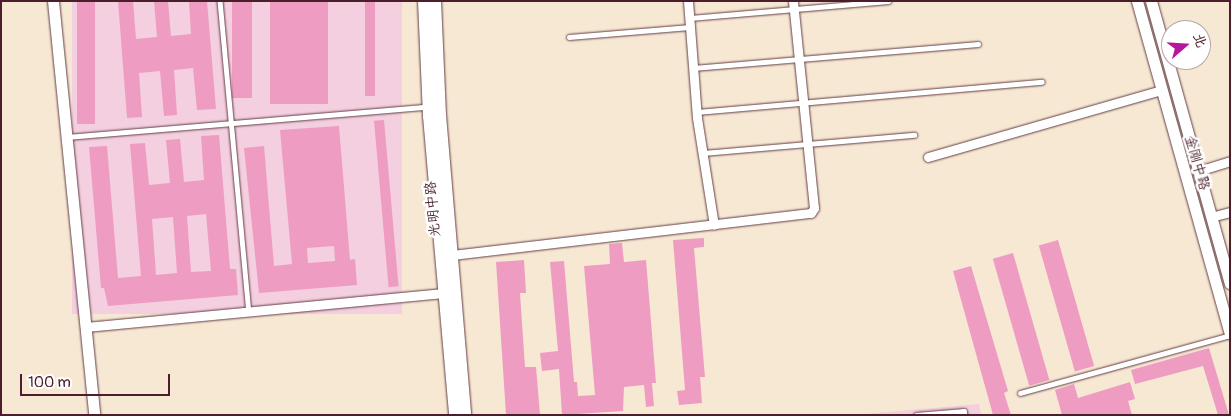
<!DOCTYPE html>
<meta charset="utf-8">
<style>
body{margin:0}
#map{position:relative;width:1231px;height:416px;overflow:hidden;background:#f7e8d4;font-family:Pangolin,"LXGW WenKai TC",sans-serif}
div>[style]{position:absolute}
.built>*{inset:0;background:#f3cfdf;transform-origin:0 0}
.building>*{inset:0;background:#ef9cc2;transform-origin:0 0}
.roads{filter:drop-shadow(0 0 1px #643d44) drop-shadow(0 0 1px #643d44)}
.service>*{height:4.5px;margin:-2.25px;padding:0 2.25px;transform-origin:2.25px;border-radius:2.25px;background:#fff}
.minor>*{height:9px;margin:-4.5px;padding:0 4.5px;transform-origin:4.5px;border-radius:4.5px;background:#fff}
.tertiary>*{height:11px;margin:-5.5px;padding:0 5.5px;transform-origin:5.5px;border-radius:5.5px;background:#fff}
.secondary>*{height:12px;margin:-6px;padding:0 6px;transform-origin:6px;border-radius:6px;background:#fff}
span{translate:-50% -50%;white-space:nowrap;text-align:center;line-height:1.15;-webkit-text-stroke:5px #fff;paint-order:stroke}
.street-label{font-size:14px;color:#4a1f2b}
.frame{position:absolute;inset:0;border:2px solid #4a1f2b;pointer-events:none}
.north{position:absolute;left:1161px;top:20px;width:50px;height:50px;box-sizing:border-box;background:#fff;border:1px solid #b7a5aa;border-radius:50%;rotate:71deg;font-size:14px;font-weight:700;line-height:20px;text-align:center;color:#4a1f2b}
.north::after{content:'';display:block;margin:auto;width:18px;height:22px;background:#b5179e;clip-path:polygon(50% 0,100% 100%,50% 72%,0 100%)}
.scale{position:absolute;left:20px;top:374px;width:150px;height:22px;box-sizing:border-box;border:2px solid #4a1f2b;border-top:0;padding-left:6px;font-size:15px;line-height:18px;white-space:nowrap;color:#4a1f2b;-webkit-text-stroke:4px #fff;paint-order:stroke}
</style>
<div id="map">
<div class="built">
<div style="left:72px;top:1px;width:330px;height:313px"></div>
<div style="clip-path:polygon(979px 404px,981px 415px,853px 415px)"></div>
</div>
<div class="building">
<div style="left:77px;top:1px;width:18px;height:123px"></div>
<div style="clip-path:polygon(118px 1px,133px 1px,136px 39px,157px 37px,154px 1px,168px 1px,171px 36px,191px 34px,189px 1px,207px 1px,216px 109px,197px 110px,193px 68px,174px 70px,177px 115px,164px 116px,160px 71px,139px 73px,142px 117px,127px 118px)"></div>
<div style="left:232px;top:1px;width:20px;height:97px"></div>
<div style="left:270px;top:1px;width:58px;height:103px"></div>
<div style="left:365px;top:1px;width:10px;height:95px"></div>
<div style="left:384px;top:120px;width:167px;height:10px;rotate:85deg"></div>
<div style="clip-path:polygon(evenodd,339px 126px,350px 260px,355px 259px,357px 285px,259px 293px,244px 148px,264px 146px,274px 266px,292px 264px,280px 130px,339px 126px,334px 246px,335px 261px,308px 263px,307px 248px,334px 246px)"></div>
<div style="clip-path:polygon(evenodd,219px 135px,230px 269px,236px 269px,238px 295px,108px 306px,104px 288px,101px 288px,89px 147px,107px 146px,118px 278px,141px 276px,130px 144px,145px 143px,149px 185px,170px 183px,166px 140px,180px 139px,184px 182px,204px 180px,201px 136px,219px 135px,206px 214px,211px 271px,191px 272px,187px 216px,206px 214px,219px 135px,173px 217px,177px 273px,156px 275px,152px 219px,173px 217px)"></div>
<div style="clip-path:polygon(704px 238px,704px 247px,694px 248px,705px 377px,700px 377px,702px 403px,679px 405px,677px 391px,685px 390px,673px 240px)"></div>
<div style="left:1058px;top:240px;width:131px;height:20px;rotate:74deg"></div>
<div style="clip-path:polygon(622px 243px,624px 262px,646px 260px,656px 383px,652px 383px,654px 406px,646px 407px,644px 385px,624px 387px,623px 411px,562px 415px,559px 369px,542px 371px,540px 353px,558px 351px,550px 262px,564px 261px,574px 382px,577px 382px,578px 396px,595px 395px,584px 266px,610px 264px,609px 244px)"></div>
<div style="left:1013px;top:253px;width:132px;height:21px;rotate:74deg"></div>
<div style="clip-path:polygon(524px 260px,526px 293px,520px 293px,525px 367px,536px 367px,540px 415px,506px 415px,496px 262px)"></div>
<div style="clip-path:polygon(971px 266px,1008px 391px,1004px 393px,1011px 415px,993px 415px,953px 271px)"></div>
<div style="clip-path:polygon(1209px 348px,1229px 415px,1218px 415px,1203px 366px,1135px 384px,1131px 370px)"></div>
<div style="clip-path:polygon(1130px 382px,1135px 399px,1128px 401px,1132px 415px,1062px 415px,1055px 390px,1074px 384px,1078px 398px)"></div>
</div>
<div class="roads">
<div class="service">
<div style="left:220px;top:1px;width:311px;rotate:84.7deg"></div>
<div style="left:690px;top:18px;width:199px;rotate:-4.9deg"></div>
<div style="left:569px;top:37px;width:121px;rotate:-4.7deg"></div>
<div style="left:693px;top:68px;width:286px;rotate:-4.8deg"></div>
<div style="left:697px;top:112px;width:346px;rotate:-5deg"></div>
<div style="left:66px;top:137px;width:362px;rotate:-4.8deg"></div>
<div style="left:703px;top:153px;width:212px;rotate:-4.9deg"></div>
<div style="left:1020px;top:393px;width:218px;rotate:-15.4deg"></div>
<div style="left:916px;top:415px;width:48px;rotate:-4.8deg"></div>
<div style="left:964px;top:411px;width:4px;rotate:76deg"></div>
</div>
<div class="minor">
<div style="left:688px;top:1px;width:117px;rotate:85.6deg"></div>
<div style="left:697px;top:118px;width:108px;rotate:81deg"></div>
<div style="left:928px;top:157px;width:242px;rotate:-16deg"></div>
<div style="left:1198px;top:171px;width:34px;rotate:-17deg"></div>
<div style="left:1211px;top:217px;width:20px;rotate:-15deg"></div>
<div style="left:452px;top:255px;width:361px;rotate:-6.7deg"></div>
<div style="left:811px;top:213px;width:6px;rotate:-59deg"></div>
<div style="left:814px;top:208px;width:208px;rotate:-95.8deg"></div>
<div style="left:85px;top:327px;width:361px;rotate:-5.4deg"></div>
</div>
<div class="tertiary">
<div style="left:53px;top:1px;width:416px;rotate:84.3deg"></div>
<div style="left:1137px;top:1px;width:345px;rotate:74.4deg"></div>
<div style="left:1151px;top:1px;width:293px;rotate:74.4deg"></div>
</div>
<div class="secondary">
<div style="left:424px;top:1px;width:115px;rotate:87.5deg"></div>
<div style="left:429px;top:116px;width:300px;rotate:85deg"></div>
<div style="left:435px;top:1px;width:114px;rotate:87.5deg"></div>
<div style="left:440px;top:115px;width:301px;rotate:85.2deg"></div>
</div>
</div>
<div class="street-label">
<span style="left:1197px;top:163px;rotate:74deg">金刚中路</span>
<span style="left:433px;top:209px;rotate:-95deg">光明中路</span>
</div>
<div class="frame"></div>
<div class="north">北</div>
<div class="scale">100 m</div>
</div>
